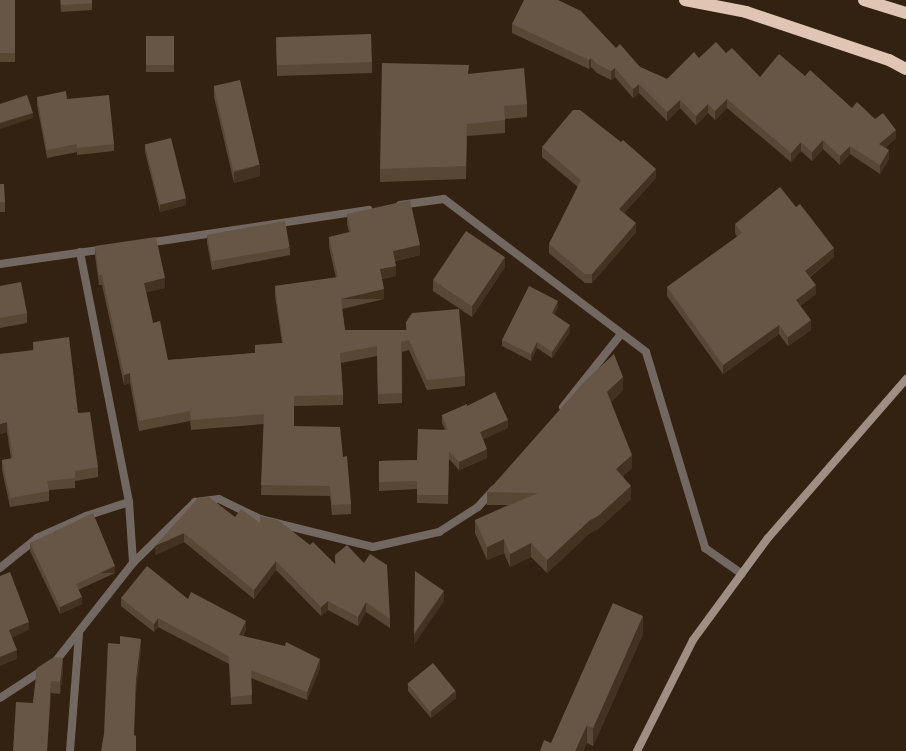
<!DOCTYPE html>
<style>
body{margin:0}
#map{position:relative;width:906px;height:751px;overflow:hidden;background:#321;font-family:Cabin,sans-serif}
div>[style]{position:absolute}
.street>*{height:8px;margin:-4px;padding:0 4px;transform-origin:4px;border-radius:4px;background:#736861}
.secondary>*{height:8px;margin:-4px;padding:0 4px;transform-origin:4px;border-radius:4px;background:#9f8e83}
.highway>*{height:12px;margin:-6px;padding:0 6px;transform-origin:6px;border-radius:6px;background:#e0c5b4}
.wall>*{inset:0;background:#594736;transform-origin:0 0}
.shaded-wall>*{inset:0;background:#443221;transform-origin:0 0}
.building>*{inset:0;background:#675646;transform-origin:0 0}
span{translate:-50% -50%;white-space:nowrap;text-align:center;line-height:1.15;-webkit-text-stroke:4px #321;paint-order:stroke}
</style>
<div id="map">
<div class="street">
<div style="left:400px;top:205px;width:44px;rotate:-7.8deg"></div>
<div style="left:444px;top:199px;width:253px;rotate:37.1deg"></div>
<div style="left:646px;top:352px;width:205px;rotate:73.2deg"></div>
<div style="left:705px;top:548px;width:45px;rotate:35.1deg"></div>
<div style="left:147px;top:243px;width:224px;rotate:-8.5deg"></div>
<div style="left:80px;top:252px;width:255px;rotate:78.9deg"></div>
<div style="left:129px;top:502px;width:61px;rotate:86.2deg"></div>
<div style="left:0;top:264px;width:107px;rotate:-8.1deg"></div>
<div style="left:563px;top:407px;width:93px;rotate:-51.5deg"></div>
<div style="left:0;top:568px;width:48px;rotate:-39deg"></div>
<div style="left:37px;top:538px;width:54px;rotate:-24.2deg"></div>
<div style="left:86px;top:516px;width:45px;rotate:-18deg"></div>
<div style="left:0;top:698px;width:66px;rotate:-33.2deg"></div>
<div style="left:55px;top:662px;width:126px;rotate:-51.8deg"></div>
<div style="left:133px;top:563px;width:87px;rotate:-44.5deg"></div>
<div style="left:195px;top:502px;width:24px;rotate:-7deg"></div>
<div style="left:219px;top:499px;width:46px;rotate:26deg"></div>
<div style="left:260px;top:519px;width:116px;rotate:13.9deg"></div>
<div style="left:373px;top:547px;width:68px;rotate:-12.8deg"></div>
<div style="left:439px;top:532px;width:46px;rotate:-32.7deg"></div>
<div style="left:478px;top:507px;width:24px;rotate:-48deg"></div>
<div style="left:70px;top:751px;width:118px;rotate:-85.6deg"></div>
</div>
<div class="secondary">
<div style="left:637px;top:751px;width:124px;rotate:-63.2deg"></div>
<div style="left:693px;top:640px;width:127px;rotate:-53.7deg"></div>
<div style="left:768px;top:538px;width:211px;rotate:-49deg"></div>
</div>
<div class="highway">
<div style="left:685px;top:0;width:62px;rotate:11.1deg"></div>
<div style="left:746px;top:12px;width:151px;rotate:18.6deg"></div>
<div style="left:889px;top:60px;width:19px;rotate:28deg"></div>
<div style="left:864px;top:0;width:44px;rotate:17.2deg"></div>
</div>
<div class="wall">
<div style="left:0;top:0;width:15px;height:62px"></div>
<div style="clip-path:polygon(60px 0,92px 0,92px 10px,61px 12px)"></div>
<div style="clip-path:polygon(512px 24px,616px 48px,640px 67px,667px 79px,699px 58px,726px 53px,760px 77px,805px 76px,896px 138px,885px 148px,889px 159px,880px 174px,850px 154px,840px 165px,823px 149px,812px 161px,801px 151px,791px 162px,727px 108px,715px 120px,708px 113px,696px 125px,680px 108px,667px 121px,639px 93px,633px 98px,615px 77px,611px 80px,597px 73px,591px 67px,589px 69px,512px 33px)"></div>
<div style="left:146px;top:36px;width:28px;height:36px"></div>
<div style="clip-path:polygon(276px 38px,372px 62px,372px 73px,277px 76px)"></div>
<div style="clip-path:polygon(469px 74px,527px 104px,527px 117px,505px 119px,505px 133px,467px 136px,466px 179px,380px 182px,380px 169px)"></div>
<div style="clip-path:polygon(214px 86px,260px 176px,234px 183px,214px 97px)"></div>
<div style="clip-path:polygon(37px 97px,67px 99px,114px 144px,114px 151px,77px 155px,77px 152px,47px 158px,37px 105px)"></div>
<div style="clip-path:polygon(145px 144px,186px 205px,160px 212px,145px 152px)"></div>
<div style="clip-path:polygon(542px 147px,656px 178px,624px 213px,636px 232px,592px 283px,585px 283px,549px 253px,549px 244px,578px 187px,542px 157px)"></div>
<div style="clip-path:polygon(0 184px,5px 202px,5px 212px,0 212px)"></div>
<div style="clip-path:polygon(347px 214px,420px 255px,395px 261px,396px 276px,382px 279px,384px 299px,342px 309px,345px 330px,406px 330px,406px 322px,465px 376px,465px 386px,427px 390px,409px 350px,402px 352px,402px 403px,378px 404px,377px 356px,341px 363px,343px 395px,343px 405px,294px 406px,294px 426px,343px 457px,351px 504px,351px 514px,332px 515px,330px 496px,261px 495px,264px 424px,191px 430px,190px 421px,139px 431px,130px 383px,124px 385px,102px 285px,99px 285px,95px 256px,95px 246px,165px 288px,146px 292px,153px 323px,168px 360px,255px 353px,255px 345px,282px 343px,275px 296px,275px 286px,336px 278px,329px 247px,329px 237px,349px 232px,347px 224px)"></div>
<div style="clip-path:polygon(735px 224px,834px 257px,810px 277px,816px 294px,800px 306px,811px 330px,788px 346px,779px 334px,723px 374px,667px 296px,667px 287px,737px 237px,735px 233px)"></div>
<div style="clip-path:polygon(207px 236px,290px 248px,290px 255px,212px 270px,207px 243px)"></div>
<div style="clip-path:polygon(505px 267px,472px 317px,433px 291px,433px 280px)"></div>
<div style="clip-path:polygon(0 286px,27px 313px,27px 323px,0 328px)"></div>
<div style="clip-path:polygon(558px 307px,554px 315px,570px 332px,552px 358px,537px 348px,531px 361px,502px 346px,502px 340px)"></div>
<div style="clip-path:polygon(33px 342px,78px 413px,98px 467px,98px 477px,75px 481px,75px 488px,49px 490px,49px 501px,10px 507px,2px 470px,2px 460px,11px 459px,7px 432px,0 434px,0 354px,33px 351px)"></div>
<div style="clip-path:polygon(623px 390px,611px 402px,632px 468px,623px 476px,631px 499px,598px 529px,590px 533px,547px 573px,531px 557px,510px 567px,504px 553px,487px 560px,475px 533px,475px 520px,508px 505px,487px 505px,487px 492px)"></div>
<div style="clip-path:polygon(467px 406px,508px 428px,483px 439px,487px 458px,459px 470px,449px 459px,448px 504px,417px 503px,417px 489px,379px 491px,379px 461px,417px 460px,445px 429px,442px 423px,442px 415px)"></div>
<div style="clip-path:polygon(198px 498px,235px 517px,260px 523px,310px 545px,335px 564px,335px 555px,390px 619px,390px 628px,366px 612px,358px 626px,328px 610px,321px 616px,276px 570px,254px 599px,184px 542px,155px 555px)"></div>
<div style="clip-path:polygon(30px 543px,115px 573px,78px 590px,82px 604px,60px 614px,30px 551px)"></div>
<div style="clip-path:polygon(121px 598px,188px 599px,246px 629px,243px 636px,320px 668px,307px 700px,251px 678px,252px 704px,231px 705px,229px 664px,158px 627px,154px 632px,121px 606px)"></div>
<div style="clip-path:polygon(643px 634px,593px 746px,587px 743px,583px 751px,540px 751px,551px 743px)"></div>
<div style="clip-path:polygon(37px 668px,63px 671px,60px 694px,51px 693px,47px 751px,13px 751px,33px 703px)"></div>
<div style="clip-path:polygon(408px 684px,456px 698px,431px 718px,408px 691px)"></div>
</div>
<div class="shaded-wall">
<div style="clip-path:polygon(591px 58px,591px 67px,589px 69px,589px 60px)"></div>
<div style="clip-path:polygon(615px 68px,615px 77px,611px 80px,611px 71px)"></div>
<div style="clip-path:polygon(639px 84px,639px 93px,633px 98px,633px 89px)"></div>
<div style="clip-path:polygon(727px 99px,727px 108px,715px 120px,715px 111px)"></div>
<div style="clip-path:polygon(680px 100px,680px 108px,667px 121px,667px 112px)"></div>
<div style="clip-path:polygon(708px 104px,708px 113px,696px 125px,696px 116px)"></div>
<div style="clip-path:polygon(33px 113px,33px 118px,0 129px,0 123px)"></div>
<div style="clip-path:polygon(467px 124px,467px 136px,466px 179px,466px 166px)"></div>
<div style="clip-path:polygon(896px 130px,896px 138px,879px 153px,879px 144px)"></div>
<div style="clip-path:polygon(823px 140px,823px 149px,812px 161px,812px 152px)"></div>
<div style="clip-path:polygon(801px 142px,801px 151px,791px 162px,791px 153px)"></div>
<div style="clip-path:polygon(850px 146px,850px 154px,840px 165px,840px 156px)"></div>
<div style="clip-path:polygon(889px 150px,889px 159px,880px 174px,880px 165px)"></div>
<div style="clip-path:polygon(260px 165px,260px 176px,234px 183px,234px 172px)"></div>
<div style="clip-path:polygon(656px 169px,656px 178px,619px 218px,619px 209px)"></div>
<div style="clip-path:polygon(186px 198px,186px 205px,160px 212px,160px 204px)"></div>
<div style="clip-path:polygon(636px 223px,636px 232px,592px 283px,592px 274px)"></div>
<div style="clip-path:polygon(420px 245px,420px 255px,393px 261px,393px 251px)"></div>
<div style="clip-path:polygon(834px 248px,834px 257px,805px 280px,805px 271px)"></div>
<div style="clip-path:polygon(505px 257px,505px 267px,472px 317px,472px 306px)"></div>
<div style="clip-path:polygon(396px 266px,396px 276px,380px 279px,380px 269px)"></div>
<div style="clip-path:polygon(165px 278px,165px 288px,144px 293px,144px 283px)"></div>
<div style="clip-path:polygon(816px 285px,816px 294px,796px 309px,796px 300px)"></div>
<div style="left:384px;top:289px;width:10px;height:44px;rotate:90deg"></div>
<div style="clip-path:polygon(558px 301px,558px 307px,552px 319px,552px 313px)"></div>
<div style="clip-path:polygon(811px 320px,811px 330px,788px 346px,788px 337px)"></div>
<div style="clip-path:polygon(570px 325px,570px 332px,552px 358px,552px 352px)"></div>
<div style="clip-path:polygon(779px 325px,779px 334px,723px 374px,723px 365px)"></div>
<div style="clip-path:polygon(537px 342px,537px 348px,531px 361px,531px 354px)"></div>
<div style="clip-path:polygon(130px 373px,130px 383px,124px 385px,124px 375px)"></div>
<div style="clip-path:polygon(623px 377px,623px 390px,607px 406px,607px 392px)"></div>
<div style="clip-path:polygon(508px 420px,508px 428px,480px 441px,480px 432px)"></div>
<div style="clip-path:polygon(7px 422px,7px 432px,0 434px,0 424px)"></div>
<div style="clip-path:polygon(487px 449px,487px 458px,459px 470px,459px 462px)"></div>
<div style="clip-path:polygon(632px 455px,632px 468px,616px 483px,616px 469px)"></div>
<div style="clip-path:polygon(631px 486px,631px 499px,598px 529px,590px 533px,547px 573px,547px 560px,590px 520px)"></div>
<div style="clip-path:polygon(184px 533px,184px 542px,155px 555px,155px 546px)"></div>
<div style="clip-path:polygon(504px 539px,504px 553px,487px 560px,487px 547px)"></div>
<div style="clip-path:polygon(531px 543px,531px 557px,510px 567px,510px 554px)"></div>
<div style="clip-path:polygon(276px 561px,276px 570px,254px 599px,254px 590px)"></div>
<div style="left:115px;top:566px;width:7px;height:43px;rotate:90deg"></div>
<div style="clip-path:polygon(444px 591px,444px 601px,414px 645px,414px 634px)"></div>
<div style="clip-path:polygon(82px 597px,82px 604px,60px 614px,60px 607px)"></div>
<div style="clip-path:polygon(328px 601px,328px 610px,321px 616px,321px 607px)"></div>
<div style="clip-path:polygon(366px 602px,366px 612px,358px 626px,358px 617px)"></div>
<div style="clip-path:polygon(643px 616px,643px 634px,593px 746px,593px 728px)"></div>
<div style="clip-path:polygon(158px 618px,158px 627px,154px 632px,154px 624px)"></div>
<div style="clip-path:polygon(246px 621px,246px 629px,239px 643px,239px 635px)"></div>
<div style="clip-path:polygon(29px 622px,29px 630px,9px 639px,9px 630px)"></div>
<div style="clip-path:polygon(141px 639px,141px 652px,136px 693px,134px 749px,136px 680px)"></div>
<div style="clip-path:polygon(17px 650px,17px 659px,0 666px,0 657px)"></div>
<div style="clip-path:polygon(63px 658px,63px 671px,60px 694px,60px 682px)"></div>
<div style="clip-path:polygon(320px 659px,320px 668px,307px 700px,307px 692px)"></div>
<div style="clip-path:polygon(51px 681px,51px 693px,47px 751px)"></div>
<div style="clip-path:polygon(456px 691px,456px 698px,431px 718px,431px 711px)"></div>
<div style="clip-path:polygon(587px 725px,587px 743px,583px 751px,575px 751px)"></div>
</div>
<div class="building">
<div style="left:0;top:0;width:15px;height:53px"></div>
<div style="clip-path:polygon(61px 0,92px 0,92px 3px,61px 5px)"></div>
<div style="clip-path:polygon(524px 0,558px 0,581px 11px,616px 48px,620px 44px,640px 67px,667px 79px,694px 52px,699px 58px,716px 42px,726px 53px,732px 48px,760px 77px,779px 54px,805px 76px,810px 70px,852px 108px,857px 102px,875px 119px,883px 113px,896px 130px,879px 144px,889px 150px,880px 165px,850px 146px,840px 156px,823px 140px,812px 152px,801px 142px,791px 153px,727px 99px,715px 111px,708px 104px,696px 116px,680px 100px,667px 112px,639px 84px,633px 89px,615px 68px,611px 71px,597px 64px,591px 58px,589px 60px,512px 24px)"></div>
<div style="left:371px;top:34px;width:28px;height:95px;rotate:88deg"></div>
<div style="left:146px;top:36px;width:28px;height:29px"></div>
<div style="clip-path:polygon(382px 63px,469px 65px,468px 74px,524px 68px,527px 104px,504px 106px,505px 120px,467px 124px,466px 166px,380px 169px)"></div>
<div style="left:240px;top:80px;width:87px;height:27px;rotate:77deg"></div>
<div style="clip-path:polygon(66px 91px,67px 99px,109px 95px,114px 144px,77px 148px,77px 144px,47px 150px,37px 97px)"></div>
<div style="clip-path:polygon(27px 95px,33px 113px,0 123px,0 104px)"></div>
<div style="clip-path:polygon(573px 110px,580px 110px,621px 142px,623px 140px,656px 169px,619px 209px,636px 223px,592px 274px,585px 274px,549px 244px,581px 180px,542px 147px)"></div>
<div style="left:171px;top:138px;width:62px;height:27px;rotate:76deg"></div>
<div style="clip-path:polygon(0 184px,4px 184px,5px 202px,0 202px)"></div>
<div style="clip-path:polygon(780px 187px,796px 207px,800px 204px,834px 248px,805px 271px,816px 285px,796px 300px,811px 320px,788px 337px,779px 325px,723px 365px,667px 287px,742px 233px,735px 224px)"></div>
<div style="clip-path:polygon(410px 200px,420px 245px,393px 251px,396px 266px,380px 269px,384px 289px,341px 299px,345px 330px,407px 330px,406px 322px,412px 313px,459px 309px,465px 376px,427px 380px,409px 340px,401px 342px,402px 393px,378px 394px,377px 346px,340px 353px,343px 395px,294px 396px,294px 426px,340px 427px,343px 457px,347px 456px,351px 504px,332px 505px,330px 486px,261px 485px,264px 414px,191px 420px,190px 411px,139px 421px,130px 373px,124px 375px,102px 275px,99px 275px,95px 246px,156px 237px,165px 278px,144px 283px,153px 323px,160px 321px,168px 360px,255px 353px,255px 345px,283px 343px,275px 286px,338px 277px,329px 237px,351px 232px,347px 214px)"></div>
<div style="left:285px;top:221px;width:27px;height:79px;rotate:80deg"></div>
<div style="left:466px;top:231px;width:47px;height:59px;rotate:34deg"></div>
<div style="clip-path:polygon(21px 282px,27px 313px,0 318px,0 286px)"></div>
<div style="clip-path:polygon(529px 286px,558px 301px,552px 313px,570px 325px,552px 352px,537px 342px,531px 354px,502px 340px)"></div>
<div style="clip-path:polygon(69px 337px,78px 413px,90px 412px,98px 467px,75px 471px,75px 478px,47px 481px,49px 491px,10px 498px,2px 460px,13px 458px,7px 422px,0 424px,0 354px,34px 350px,33px 342px)"></div>
<div style="clip-path:polygon(614px 354px,623px 377px,607px 392px,632px 455px,616px 469px,631px 486px,598px 516px,590px 520px,547px 560px,531px 543px,510px 554px,504px 539px,487px 547px,475px 520px,538px 493px,487px 492px,585px 381px)"></div>
<div style="clip-path:polygon(495px 392px,508px 420px,480px 432px,487px 449px,459px 462px,449px 451px,448px 495px,417px 495px,417px 481px,379px 482px,379px 461px,417px 460px,418px 429px,448px 430px,442px 415px,467px 404px,467px 406px)"></div>
<div style="clip-path:polygon(209px 497px,235px 517px,241px 509px,260px 523px,260px 516px,278px 520px,310px 545px,313px 542px,336px 565px,335px 555px,347px 545px,364px 563px,370px 554px,387px 565px,390px 619px,366px 602px,358px 617px,328px 601px,321px 607px,276px 561px,254px 590px,184px 533px,155px 546px,198px 498px)"></div>
<div style="clip-path:polygon(93px 513px,115px 566px,76px 584px,82px 597px,60px 607px,30px 543px)"></div>
<div style="clip-path:polygon(147px 566px,188px 599px,191px 592px,246px 621px,239px 635px,285px 646px,286px 642px,320px 659px,307px 692px,251px 670px,252px 695px,231px 697px,229px 656px,158px 618px,154px 624px,121px 598px)"></div>
<div style="clip-path:polygon(415px 571px,444px 591px,414px 634px)"></div>
<div style="clip-path:polygon(10px 572px,29px 622px,9px 630px,17px 650px,0 657px,0 576px)"></div>
<div style="clip-path:polygon(613px 603px,643px 616px,593px 728px,587px 725px,575px 751px,540px 751px,544px 740px,551px 743px)"></div>
<div style="clip-path:polygon(120px 636px,141px 639px,136px 680px,134px 735px,136px 736px,136px 751px,101px 751px,104px 734px,108px 643px,120px 644px)"></div>
<div style="clip-path:polygon(54px 657px,63px 658px,60px 682px,51px 681px,47px 751px,13px 751px,16px 702px,33px 703px,37px 668px)"></div>
<div style="left:433px;top:663px;width:36px;height:33px;rotate:51deg"></div>
</div>
</div>
